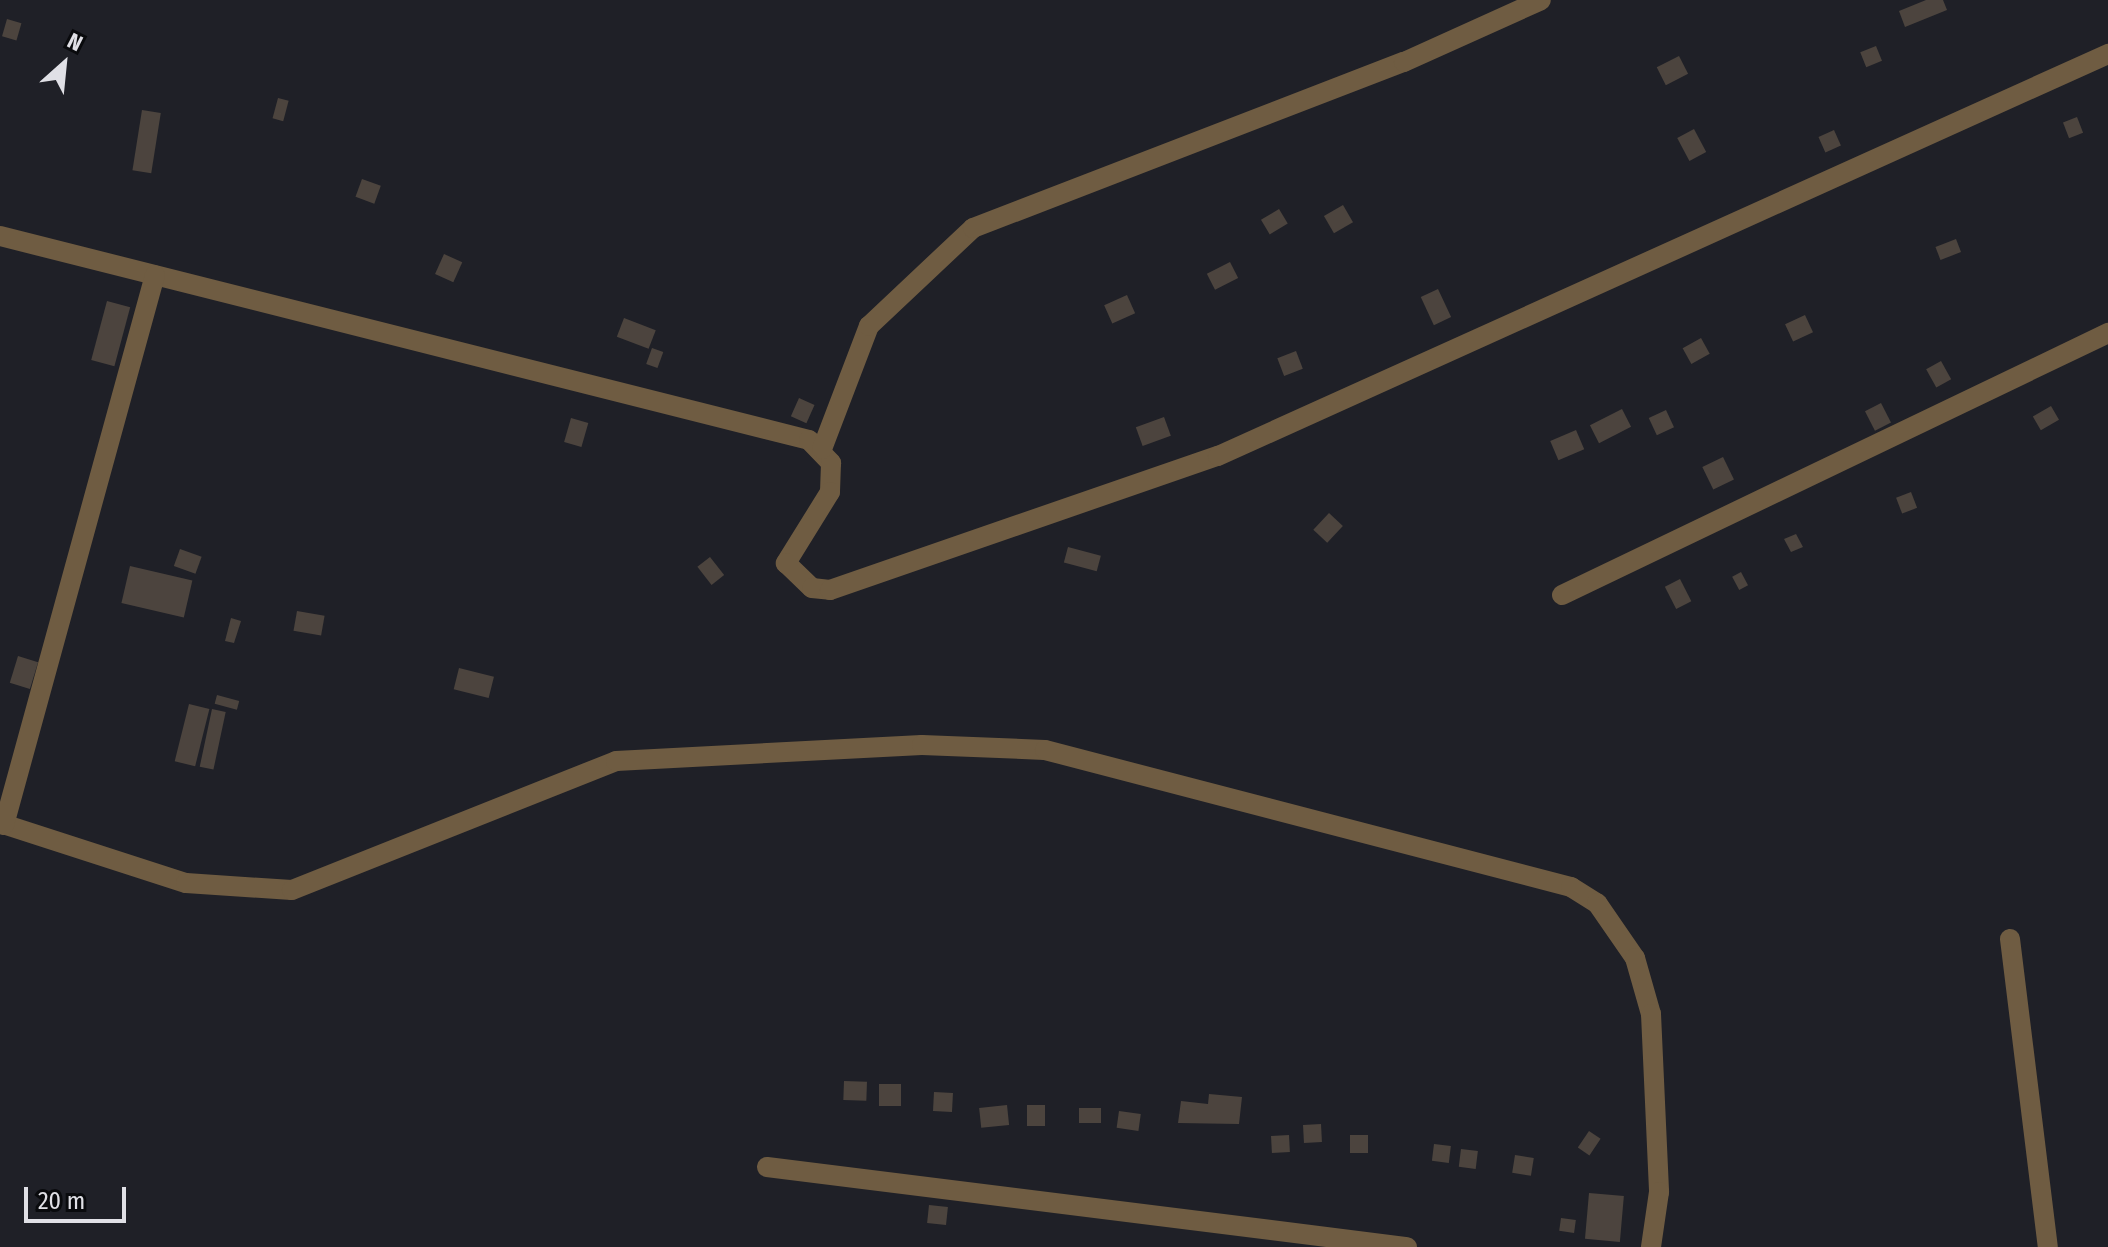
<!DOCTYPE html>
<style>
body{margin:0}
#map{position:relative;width:2108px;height:1247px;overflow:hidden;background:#1f2027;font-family:"Fira Sans Condensed",sans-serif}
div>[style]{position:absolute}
.building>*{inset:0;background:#4c443e;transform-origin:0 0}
.minor>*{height:20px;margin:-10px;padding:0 10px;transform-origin:10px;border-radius:10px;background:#6f5c42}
span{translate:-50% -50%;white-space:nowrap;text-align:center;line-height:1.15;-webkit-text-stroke:7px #090a0d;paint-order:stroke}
.north{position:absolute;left:24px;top:24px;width:80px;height:80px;-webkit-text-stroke:6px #090a0d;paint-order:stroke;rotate:27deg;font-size:22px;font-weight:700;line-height:32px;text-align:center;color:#e0e0e6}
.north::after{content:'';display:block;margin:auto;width:28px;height:36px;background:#e0e0e6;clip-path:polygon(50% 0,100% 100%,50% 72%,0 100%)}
.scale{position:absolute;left:24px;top:1187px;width:102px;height:36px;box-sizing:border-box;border:4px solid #e0e0e6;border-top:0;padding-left:10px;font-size:24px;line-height:28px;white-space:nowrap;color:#e0e0e6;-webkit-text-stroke:6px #090a0d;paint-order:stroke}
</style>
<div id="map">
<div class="building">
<div style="clip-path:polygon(1926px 0,1943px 0,1947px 10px,1905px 27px,1899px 11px)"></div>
<div style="left:7px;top:19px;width:15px;height:18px;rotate:16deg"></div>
<div style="left:1876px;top:46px;width:16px;height:17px;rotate:68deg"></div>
<div style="left:1679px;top:56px;width:20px;height:25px;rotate:63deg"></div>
<div style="left:278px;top:98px;width:11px;height:21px;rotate:15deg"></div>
<div style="left:142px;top:110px;width:19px;height:61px;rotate:9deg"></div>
<div style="left:2077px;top:117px;width:17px;height:15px;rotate:69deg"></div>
<div style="left:1694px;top:129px;width:26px;height:19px;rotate:62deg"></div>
<div style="left:1834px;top:130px;width:17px;height:17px;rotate:66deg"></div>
<div style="left:362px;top:179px;width:20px;height:19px;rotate:20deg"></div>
<div style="left:1343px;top:205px;width:20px;height:22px;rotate:60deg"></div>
<div style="left:1279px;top:209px;width:17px;height:21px;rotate:59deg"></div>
<div style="left:1956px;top:239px;width:14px;height:22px;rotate:69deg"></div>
<div style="left:444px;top:254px;width:20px;height:22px;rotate:24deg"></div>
<div style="left:1230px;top:262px;width:18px;height:26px;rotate:63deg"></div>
<div style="left:1438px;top:289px;width:31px;height:19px;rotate:65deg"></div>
<div style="left:1127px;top:295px;width:20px;height:25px;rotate:66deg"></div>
<div style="left:107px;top:301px;width:24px;height:61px;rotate:15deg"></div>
<div style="left:1805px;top:315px;width:19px;height:22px;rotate:65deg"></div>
<div style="left:624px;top:318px;width:34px;height:20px;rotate:21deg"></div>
<div style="left:1701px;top:338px;width:18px;height:21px;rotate:61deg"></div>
<div style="left:652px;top:348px;width:12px;height:17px;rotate:20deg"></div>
<div style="left:1296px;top:351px;width:19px;height:20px;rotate:69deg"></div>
<div style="left:1941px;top:361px;width:21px;height:17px;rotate:61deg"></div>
<div style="left:799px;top:398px;width:17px;height:20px;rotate:24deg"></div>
<div style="left:1881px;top:403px;width:22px;height:18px;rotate:63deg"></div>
<div style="left:2051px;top:406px;width:16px;height:21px;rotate:60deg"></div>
<div style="left:1622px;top:409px;width:20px;height:36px;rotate:63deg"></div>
<div style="left:1666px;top:410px;width:19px;height:19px;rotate:65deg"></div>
<div style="left:1164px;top:417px;width:20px;height:30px;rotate:70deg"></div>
<div style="left:571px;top:418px;width:18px;height:25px;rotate:16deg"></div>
<div style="left:1576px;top:430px;width:21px;height:28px;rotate:67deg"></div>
<div style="left:1723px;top:457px;width:25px;height:23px;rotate:64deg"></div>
<div style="left:1911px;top:492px;width:17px;height:16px;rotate:69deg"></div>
<div style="left:1329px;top:513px;width:19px;height:23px;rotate:43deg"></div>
<div style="clip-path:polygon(1796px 534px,1803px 547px,1791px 552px,1784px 539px)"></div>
<div style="left:1068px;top:547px;width:34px;height:16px;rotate:15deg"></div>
<div style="left:180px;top:549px;width:23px;height:18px;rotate:20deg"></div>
<div style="left:710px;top:557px;width:23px;height:16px;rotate:52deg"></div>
<div style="left:130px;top:566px;width:64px;height:38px;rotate:13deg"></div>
<div style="left:1741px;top:572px;width:15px;height:10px;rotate:62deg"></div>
<div style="left:1680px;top:579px;width:25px;height:17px;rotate:63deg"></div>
<div style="left:297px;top:611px;width:28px;height:20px;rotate:10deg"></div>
<div style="clip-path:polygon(231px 618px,241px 621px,234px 643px,225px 641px)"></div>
<div style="left:18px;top:656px;width:21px;height:28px;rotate:17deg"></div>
<div style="left:459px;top:668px;width:36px;height:22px;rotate:14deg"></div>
<div style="left:217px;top:695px;width:23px;height:9px;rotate:15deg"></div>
<div style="left:189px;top:704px;width:21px;height:59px;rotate:14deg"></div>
<div style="left:212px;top:709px;width:14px;height:59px;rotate:12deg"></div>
<div style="left:844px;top:1081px;width:23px;height:19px;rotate:2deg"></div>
<div style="left:879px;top:1084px;width:22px;height:22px"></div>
<div style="left:934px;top:1092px;width:19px;height:19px;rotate:3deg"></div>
<div style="clip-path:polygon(1209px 1094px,1242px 1097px,1239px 1124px,1178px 1123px,1181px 1101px,1208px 1104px)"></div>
<div style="left:1007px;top:1105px;width:20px;height:28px;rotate:84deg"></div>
<div style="left:1045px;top:1105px;width:21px;height:18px;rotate:90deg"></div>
<div style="left:1079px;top:1108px;width:22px;height:15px"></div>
<div style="left:1119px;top:1111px;width:22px;height:17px;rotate:8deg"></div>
<div style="left:1321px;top:1124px;width:18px;height:18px;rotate:87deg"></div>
<div style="left:1589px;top:1131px;width:14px;height:20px;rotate:34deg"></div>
<div style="left:1289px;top:1135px;width:17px;height:18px;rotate:87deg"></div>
<div style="left:1350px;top:1135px;width:18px;height:18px"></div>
<div style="left:1434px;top:1144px;width:17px;height:17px;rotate:7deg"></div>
<div style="left:1461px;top:1149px;width:17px;height:18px;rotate:7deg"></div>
<div style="left:1515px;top:1155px;width:19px;height:18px;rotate:9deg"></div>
<div style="left:1589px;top:1193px;width:35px;height:46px;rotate:5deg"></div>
<div style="left:929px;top:1205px;width:19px;height:18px;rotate:6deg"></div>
<div style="left:1561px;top:1218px;width:15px;height:13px;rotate:8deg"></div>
</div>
<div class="minor">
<div style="left:0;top:236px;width:834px;rotate:14.15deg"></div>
<div style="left:809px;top:440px;width:32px;rotate:46deg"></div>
<div style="left:831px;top:463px;width:29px;rotate:92deg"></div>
<div style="left:830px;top:492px;width:84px;rotate:121.8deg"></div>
<div style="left:786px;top:563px;width:36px;rotate:44deg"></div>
<div style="left:812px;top:588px;width:18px;rotate:6deg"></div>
<div style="left:830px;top:590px;width:410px;rotate:-19.1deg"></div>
<div style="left:1218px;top:456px;width:977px;rotate:-24.31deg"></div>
<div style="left:822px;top:449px;width:132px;rotate:-69.1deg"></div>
<div style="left:869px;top:326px;width:143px;rotate:-43.3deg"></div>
<div style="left:973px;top:228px;width:462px;rotate:-21.1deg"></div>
<div style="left:1404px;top:62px;width:150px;rotate:-24.3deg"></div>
<div style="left:1562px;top:595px;width:606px;rotate:-25.63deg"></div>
<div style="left:0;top:823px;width:195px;rotate:17.9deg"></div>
<div style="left:186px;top:883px;width:106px;rotate:3.8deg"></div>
<div style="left:292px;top:890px;width:349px;rotate:-21.7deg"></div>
<div style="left:616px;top:761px;width:306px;rotate:-3deg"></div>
<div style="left:922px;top:745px;width:123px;rotate:2.3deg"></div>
<div style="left:1045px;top:750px;width:544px;rotate:14.6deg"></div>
<div style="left:1571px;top:887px;width:31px;rotate:32deg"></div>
<div style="left:1597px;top:903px;width:67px;rotate:55.4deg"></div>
<div style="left:1635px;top:958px;width:58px;rotate:74.1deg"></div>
<div style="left:1651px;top:1014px;width:178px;rotate:87.4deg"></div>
<div style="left:1659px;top:1192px;width:56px;rotate:98.3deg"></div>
<div style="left:4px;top:825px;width:570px;rotate:-74.65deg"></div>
<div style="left:2010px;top:939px;width:310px;rotate:83deg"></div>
<div style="left:767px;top:1167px;width:645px;rotate:7.13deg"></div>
</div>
<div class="north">N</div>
<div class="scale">20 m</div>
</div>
